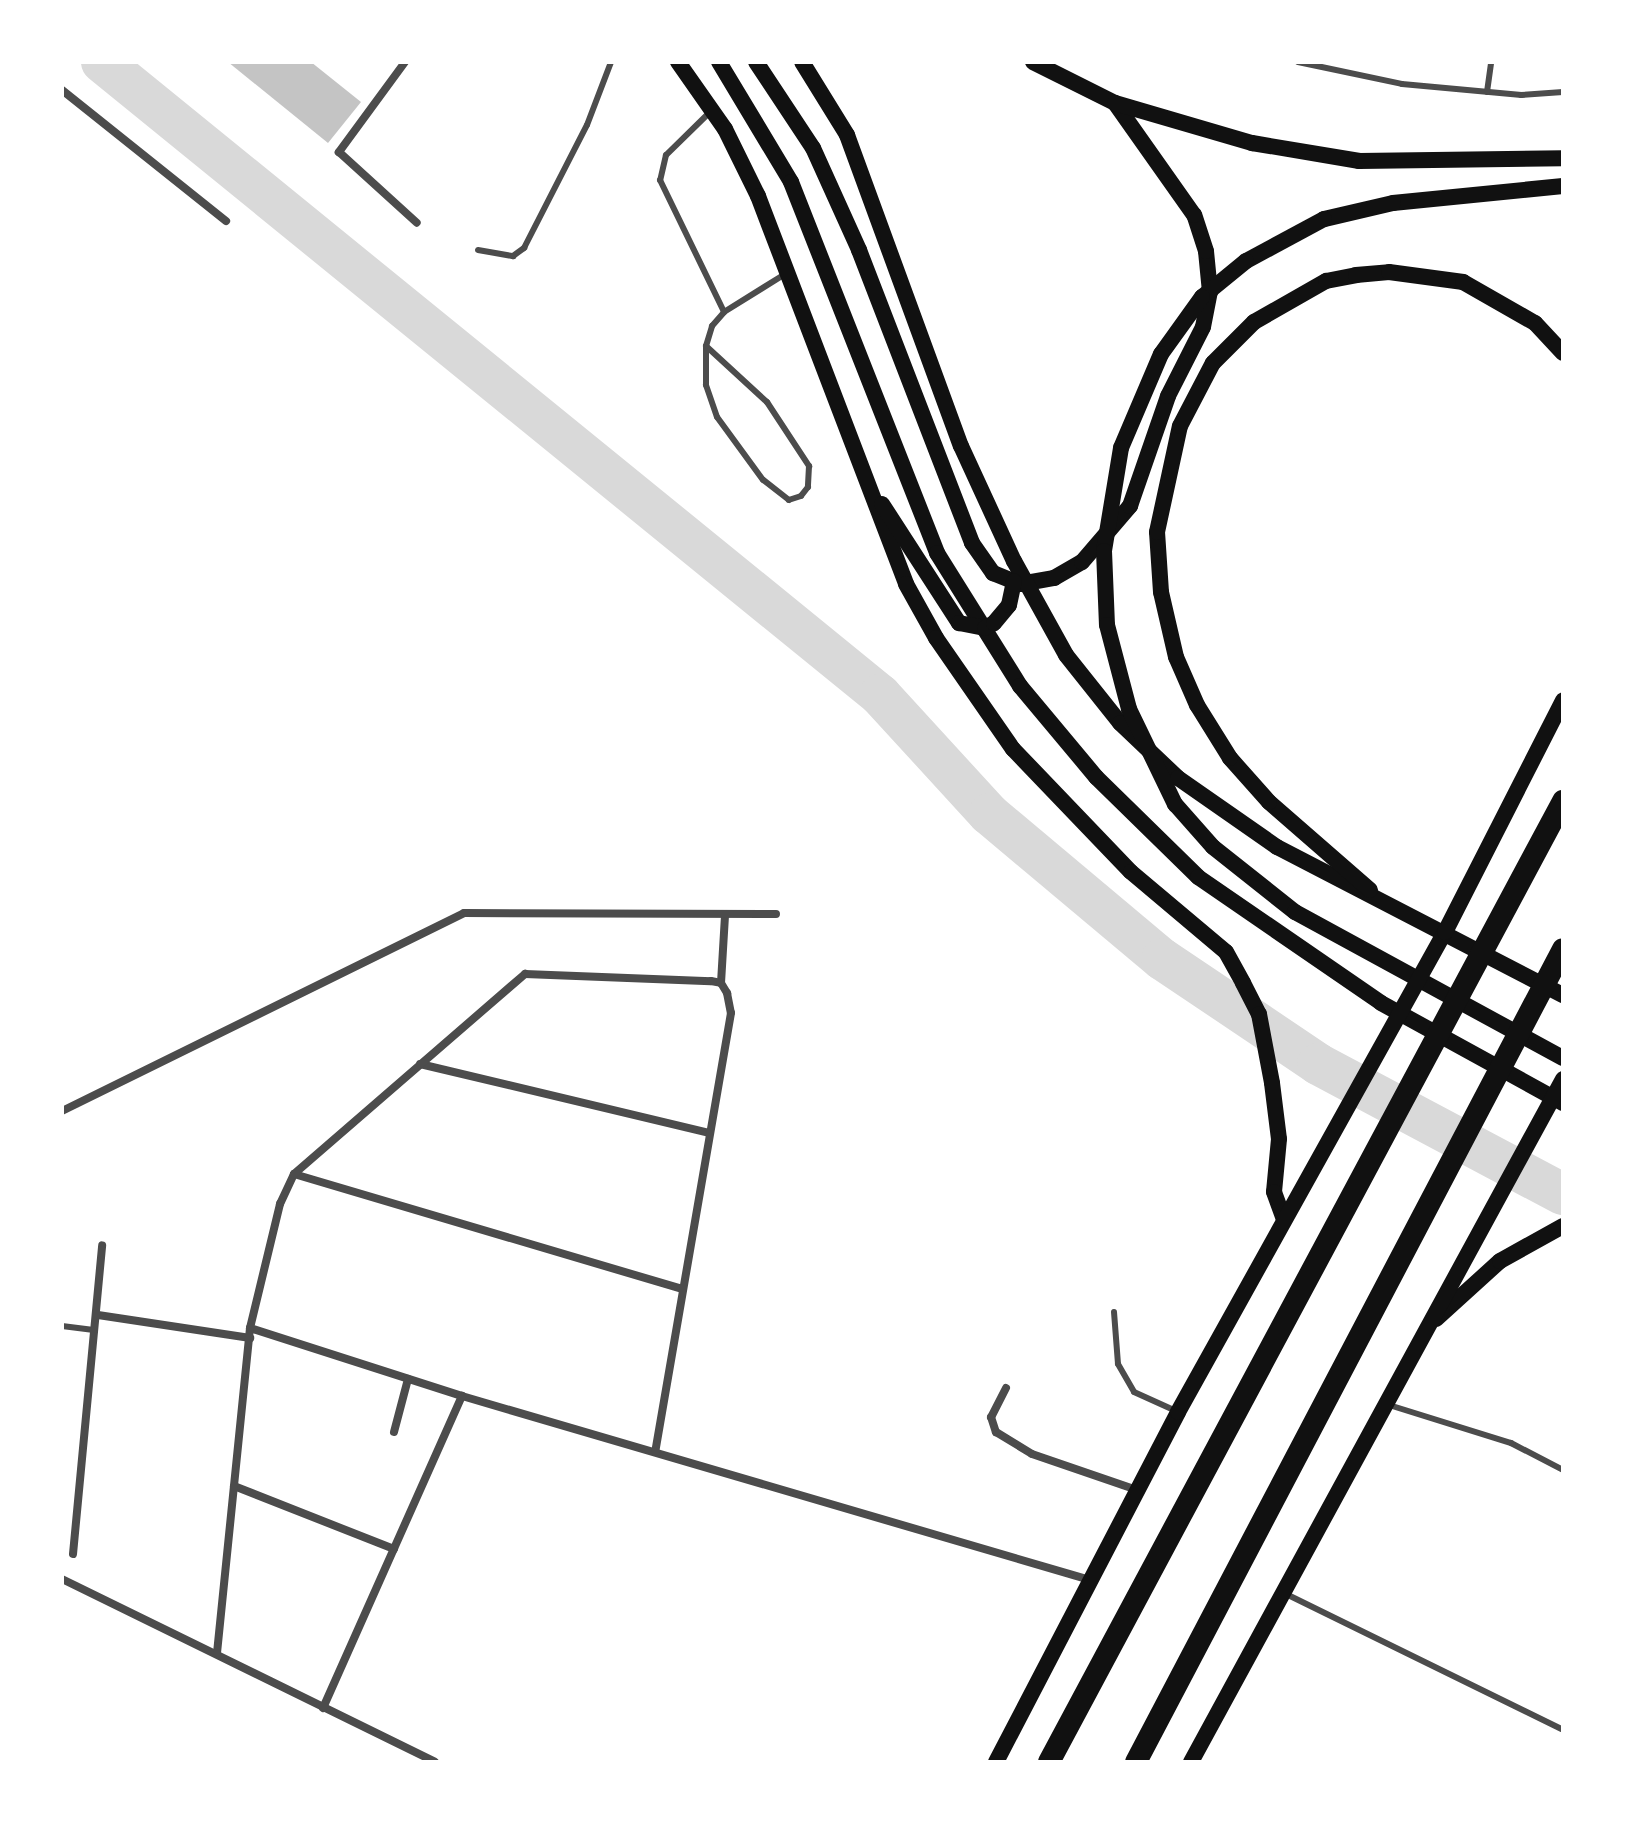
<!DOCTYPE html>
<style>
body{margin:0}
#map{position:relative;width:1625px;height:1824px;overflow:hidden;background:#fff;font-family:Raleway,sans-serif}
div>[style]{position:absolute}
.river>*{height:42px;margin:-21px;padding:0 21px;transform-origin:21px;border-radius:21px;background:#d9d9d9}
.building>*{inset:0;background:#c4c4c4}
.service>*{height:6px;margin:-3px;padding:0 3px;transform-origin:3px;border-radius:3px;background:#4c4c4c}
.minor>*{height:8px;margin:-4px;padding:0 4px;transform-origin:4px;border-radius:4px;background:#4c4c4c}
.secondary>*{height:16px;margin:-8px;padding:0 8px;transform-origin:8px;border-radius:8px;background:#111}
.trunk>*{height:22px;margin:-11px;padding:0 11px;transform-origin:11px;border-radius:11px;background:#111}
span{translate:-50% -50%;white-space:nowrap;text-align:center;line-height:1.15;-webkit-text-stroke:6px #fff;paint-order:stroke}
.frame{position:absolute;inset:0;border:64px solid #fff;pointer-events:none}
</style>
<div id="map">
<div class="river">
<div style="left:102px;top:62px;width:1003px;rotate:39.13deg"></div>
<div style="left:880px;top:695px;width:161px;rotate:47.5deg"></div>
<div style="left:989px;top:814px;width:226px;rotate:40deg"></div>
<div style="left:1162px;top:959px;width:188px;rotate:33.9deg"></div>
<div style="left:1318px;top:1064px;width:277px;rotate:28deg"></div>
</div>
<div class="building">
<div style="clip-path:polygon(228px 62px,311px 62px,361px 102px,328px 143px)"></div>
</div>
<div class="service">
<div style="left:1298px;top:62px;width:106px;rotate:11.9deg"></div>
<div style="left:1402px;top:84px;width:120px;rotate:5.3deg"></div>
<div style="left:1521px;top:95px;width:42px;rotate:-4.1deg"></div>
<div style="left:1487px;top:92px;width:30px;rotate:-82deg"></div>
<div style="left:711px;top:111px;width:63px;rotate:135.6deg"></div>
<div style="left:666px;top:155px;width:26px;rotate:103deg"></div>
<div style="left:660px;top:180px;width:147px;rotate:64.1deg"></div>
<div style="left:478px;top:250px;width:36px;rotate:10deg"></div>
<div style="left:513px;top:256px;width:14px;rotate:-36deg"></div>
<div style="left:524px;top:248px;width:138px;rotate:-62.9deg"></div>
<div style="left:587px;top:125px;width:67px;rotate:-69.1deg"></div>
<div style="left:706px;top:346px;width:83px;rotate:42.6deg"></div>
<div style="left:767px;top:402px;width:77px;rotate:56.7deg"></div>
<div style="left:809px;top:466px;width:21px;rotate:93deg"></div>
<div style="left:808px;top:487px;width:11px;rotate:128deg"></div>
<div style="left:801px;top:496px;width:13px;rotate:162deg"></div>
<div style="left:789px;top:500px;width:33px;rotate:-142deg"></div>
<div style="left:763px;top:480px;width:78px;rotate:-126.1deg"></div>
<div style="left:717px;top:417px;width:34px;rotate:-109deg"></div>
<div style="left:706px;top:385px;width:39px;rotate:-90deg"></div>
<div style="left:706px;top:346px;width:21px;rotate:-73deg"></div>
<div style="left:712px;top:326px;width:18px;rotate:-49deg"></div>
<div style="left:724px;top:312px;width:72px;rotate:-31.9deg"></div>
<div style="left:1114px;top:1312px;width:52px;rotate:85.6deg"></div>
<div style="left:1118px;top:1364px;width:32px;rotate:60deg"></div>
<div style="left:1134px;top:1392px;width:48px;rotate:24.4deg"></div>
<div style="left:62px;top:1326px;width:32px;rotate:7deg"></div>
<div style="left:1389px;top:1405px;width:128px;rotate:17.3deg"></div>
<div style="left:1511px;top:1443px;width:59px;rotate:27.4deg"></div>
<div style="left:1286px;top:1594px;width:309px;rotate:26.1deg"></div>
</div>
<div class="minor">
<div style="left:405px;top:62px;width:112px;rotate:126.3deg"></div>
<div style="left:339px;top:152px;width:105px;rotate:42.3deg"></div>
<div style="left:62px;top:90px;width:210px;rotate:38.6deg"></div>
<div style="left:721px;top:983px;width:68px;rotate:-86.6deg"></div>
<div style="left:420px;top:1064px;width:297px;rotate:13.4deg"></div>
<div style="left:62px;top:1111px;width:448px;rotate:-26.2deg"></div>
<div style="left:464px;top:913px;width:312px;rotate:0.2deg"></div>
<div style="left:294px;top:1174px;width:402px;rotate:16.5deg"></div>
<div style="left:98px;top:1315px;width:154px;rotate:8.6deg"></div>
<div style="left:250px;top:1328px;width:223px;rotate:17.8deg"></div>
<div style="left:462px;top:1396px;width:654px;rotate:16.33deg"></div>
<div style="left:1006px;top:1388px;width:33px;rotate:117deg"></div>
<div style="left:991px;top:1417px;width:16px;rotate:72deg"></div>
<div style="left:996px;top:1432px;width:42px;rotate:31.4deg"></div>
<div style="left:1032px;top:1454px;width:111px;rotate:18.9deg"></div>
<div style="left:394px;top:1432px;width:55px;rotate:-75.2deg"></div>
<div style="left:234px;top:1486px;width:172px;rotate:21.5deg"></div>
<div style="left:73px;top:1554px;width:310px;rotate:-84.6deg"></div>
<div style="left:62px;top:1579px;width:415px;rotate:26.1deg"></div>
<div style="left:217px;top:1653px;width:327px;rotate:-84.2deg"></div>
<div style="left:250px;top:1328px;width:128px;rotate:-76.4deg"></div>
<div style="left:280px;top:1204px;width:33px;rotate:-65deg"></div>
<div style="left:294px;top:1174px;width:306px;rotate:-40.9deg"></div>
<div style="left:525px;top:974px;width:186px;rotate:2.2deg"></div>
<div style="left:711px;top:981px;width:10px;rotate:11deg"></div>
<div style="left:721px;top:983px;width:12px;rotate:59deg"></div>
<div style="left:727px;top:993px;width:20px;rotate:79deg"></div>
<div style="left:731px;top:1013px;width:445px;rotate:99.8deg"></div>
<div style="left:323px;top:1708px;width:342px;rotate:-66deg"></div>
</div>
<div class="secondary">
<div style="left:678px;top:62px;width:82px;rotate:55deg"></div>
<div style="left:725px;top:129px;width:75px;rotate:63.8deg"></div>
<div style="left:758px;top:196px;width:415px;rotate:69.1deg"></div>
<div style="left:906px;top:584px;width:62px;rotate:60.9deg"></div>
<div style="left:936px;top:638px;width:135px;rotate:55.3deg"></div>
<div style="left:1013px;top:749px;width:170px;rotate:46.2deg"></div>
<div style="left:1131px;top:872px;width:124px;rotate:40.1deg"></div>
<div style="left:1226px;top:952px;width:35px;rotate:61deg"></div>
<div style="left:1243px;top:983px;width:35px;rotate:63deg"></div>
<div style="left:1259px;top:1014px;width:70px;rotate:79.3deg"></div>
<div style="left:1272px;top:1083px;width:56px;rotate:82.9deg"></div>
<div style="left:1279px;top:1139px;width:53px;rotate:95.4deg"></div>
<div style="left:1274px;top:1192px;width:29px;rotate:70deg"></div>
<div style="left:719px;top:62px;width:140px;rotate:59deg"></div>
<div style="left:791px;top:182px;width:399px;rotate:68.5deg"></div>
<div style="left:937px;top:553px;width:157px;rotate:58deg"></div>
<div style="left:1020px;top:686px;width:119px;rotate:50.1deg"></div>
<div style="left:1096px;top:777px;width:143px;rotate:44.4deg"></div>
<div style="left:1198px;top:877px;width:222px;rotate:34.5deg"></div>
<div style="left:1381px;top:1003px;width:208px;rotate:28.8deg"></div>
<div style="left:756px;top:62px;width:103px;rotate:56.5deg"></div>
<div style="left:813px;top:148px;width:112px;rotate:65.7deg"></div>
<div style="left:859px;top:250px;width:314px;rotate:68.9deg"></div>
<div style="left:972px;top:543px;width:37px;rotate:55deg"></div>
<div style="left:993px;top:573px;width:29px;rotate:22deg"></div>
<div style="left:1020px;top:584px;width:35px;rotate:-10deg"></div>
<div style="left:1054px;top:578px;width:32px;rotate:-30deg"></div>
<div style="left:1082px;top:562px;width:74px;rotate:-49.4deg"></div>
<div style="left:1130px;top:506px;width:116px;rotate:-70.9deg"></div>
<div style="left:1168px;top:396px;width:77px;rotate:-63.1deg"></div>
<div style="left:1203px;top:327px;width:36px;rotate:-79deg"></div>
<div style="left:1210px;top:292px;width:41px;rotate:-95.6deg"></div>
<div style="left:1206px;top:251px;width:38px;rotate:-108deg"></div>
<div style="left:1194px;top:215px;width:137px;rotate:-125.2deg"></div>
<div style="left:802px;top:62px;width:86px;rotate:58.3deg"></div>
<div style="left:847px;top:135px;width:331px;rotate:69.9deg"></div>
<div style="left:961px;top:446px;width:127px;rotate:65.3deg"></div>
<div style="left:1014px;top:561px;width:107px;rotate:61deg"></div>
<div style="left:1066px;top:655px;width:87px;rotate:51.5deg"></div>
<div style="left:1120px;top:723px;width:80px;rotate:43.5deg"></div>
<div style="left:1178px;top:778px;width:121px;rotate:34.9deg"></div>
<div style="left:1277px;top:847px;width:322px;rotate:27.4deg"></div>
<div style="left:1033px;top:62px;width:92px;rotate:26.6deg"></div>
<div style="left:1115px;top:103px;width:143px;rotate:16.3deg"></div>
<div style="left:1252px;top:143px;width:109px;rotate:9.5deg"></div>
<div style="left:1359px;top:161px;width:204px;rotate:-0.8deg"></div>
<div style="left:1563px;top:186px;width:171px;rotate:174.3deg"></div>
<div style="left:1393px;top:203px;width:71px;rotate:166.9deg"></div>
<div style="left:1324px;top:219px;width:89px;rotate:151.7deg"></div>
<div style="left:1246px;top:261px;width:57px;rotate:140.7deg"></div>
<div style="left:1202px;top:297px;width:70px;rotate:125.7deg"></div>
<div style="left:1161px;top:354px;width:102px;rotate:113.1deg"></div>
<div style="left:1121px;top:448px;width:104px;rotate:99.4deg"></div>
<div style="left:1104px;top:551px;width:74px;rotate:87.7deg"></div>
<div style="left:1107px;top:625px;width:87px;rotate:75.3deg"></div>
<div style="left:1129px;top:709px;width:106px;rotate:64.2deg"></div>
<div style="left:1175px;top:804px;width:57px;rotate:48.5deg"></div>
<div style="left:1213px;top:847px;width:105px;rotate:38.4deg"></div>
<div style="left:1295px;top:912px;width:305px;rotate:28.6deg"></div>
<div style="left:882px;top:504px;width:142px;rotate:57.1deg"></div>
<div style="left:959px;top:623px;width:26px;rotate:11deg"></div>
<div style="left:985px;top:628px;width:10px;rotate:-29deg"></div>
<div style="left:994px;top:623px;width:23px;rotate:-50deg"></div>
<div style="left:1009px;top:605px;width:24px;rotate:-78deg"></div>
<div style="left:1370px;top:890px;width:134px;rotate:-138.9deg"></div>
<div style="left:1269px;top:802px;width:59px;rotate:-131.6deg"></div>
<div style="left:1230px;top:758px;width:62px;rotate:-121.9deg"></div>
<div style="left:1197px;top:705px;width:52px;rotate:-113.6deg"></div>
<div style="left:1176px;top:657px;width:67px;rotate:-103deg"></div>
<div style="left:1161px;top:592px;width:60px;rotate:-93.8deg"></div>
<div style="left:1157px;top:532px;width:108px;rotate:-77.8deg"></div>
<div style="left:1180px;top:426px;width:71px;rotate:-62.4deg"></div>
<div style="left:1213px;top:363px;width:58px;rotate:-45deg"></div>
<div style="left:1254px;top:322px;width:83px;rotate:-29.7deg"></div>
<div style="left:1326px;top:281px;width:31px;rotate:-11deg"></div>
<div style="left:1356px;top:275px;width:33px;rotate:-5deg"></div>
<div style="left:1389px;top:272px;width:75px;rotate:7.7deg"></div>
<div style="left:1463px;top:282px;width:83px;rotate:29.7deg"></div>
<div style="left:1535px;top:323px;width:41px;rotate:47deg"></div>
<div style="left:1436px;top:1319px;width:86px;rotate:-42.2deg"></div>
<div style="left:1500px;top:1261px;width:72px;rotate:-29.1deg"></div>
<div style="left:996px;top:1762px;width:394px;rotate:-62.5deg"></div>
<div style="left:1178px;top:1412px;width:549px;rotate:-60.92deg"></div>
<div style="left:1445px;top:932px;width:260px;rotate:-63deg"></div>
<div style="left:1191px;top:1762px;width:778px;rotate:-61.42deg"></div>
</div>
<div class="trunk">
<div style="left:1049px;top:1762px;width:1090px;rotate:-61.86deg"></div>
<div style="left:1136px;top:1762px;width:918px;rotate:-62.29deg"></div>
</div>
<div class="frame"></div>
</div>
